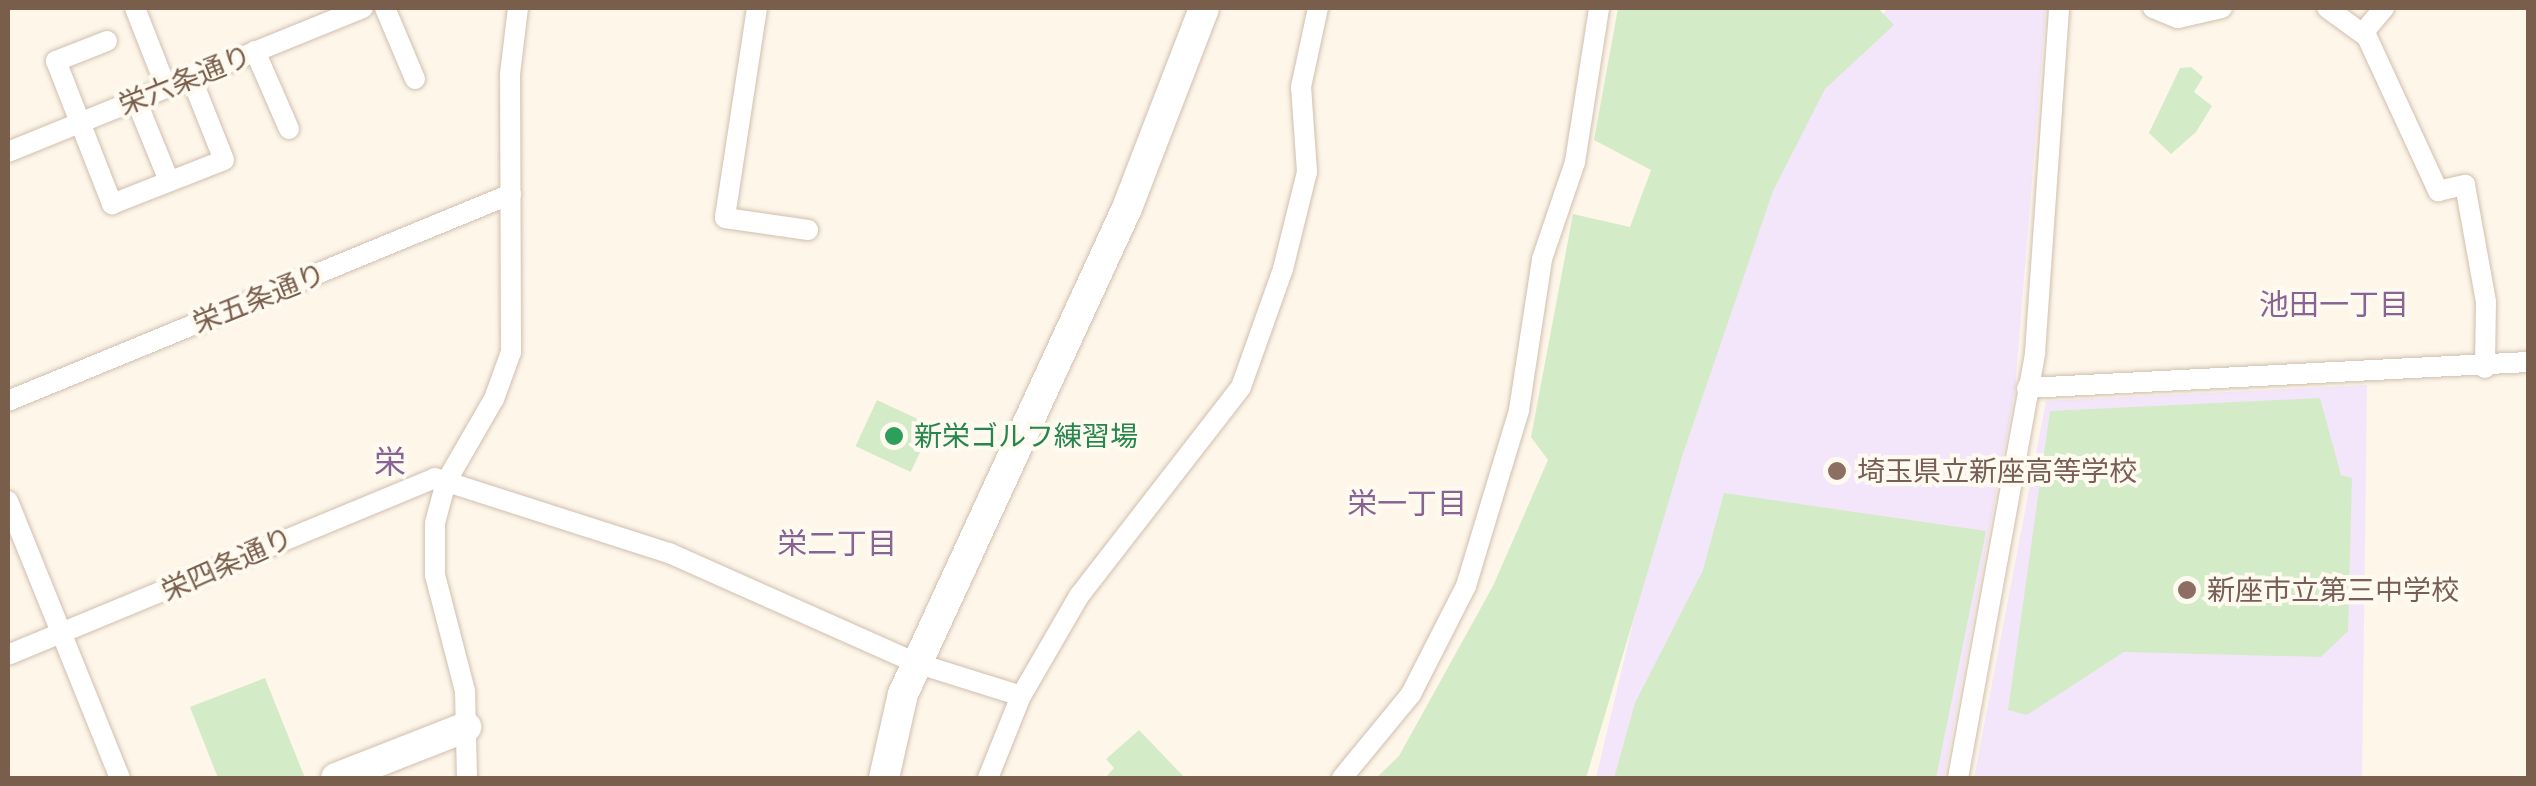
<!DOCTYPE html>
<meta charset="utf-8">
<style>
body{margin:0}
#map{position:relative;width:2536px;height:786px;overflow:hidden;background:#fdf6e9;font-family:"Golos Text","Noto Sans JP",sans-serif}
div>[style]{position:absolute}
.education>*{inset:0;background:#f4e6fa}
.green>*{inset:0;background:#d3ecc7;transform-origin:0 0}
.roads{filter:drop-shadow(0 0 2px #d0bfae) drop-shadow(0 0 2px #d0bfae)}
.street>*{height:20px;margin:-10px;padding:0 10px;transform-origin:10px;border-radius:10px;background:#fff}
.secondary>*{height:30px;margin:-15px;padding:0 15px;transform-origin:15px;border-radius:15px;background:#fff}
.dots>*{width:28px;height:28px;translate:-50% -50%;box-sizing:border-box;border:5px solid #fffaf0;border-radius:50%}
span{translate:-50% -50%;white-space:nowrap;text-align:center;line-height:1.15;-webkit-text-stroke:8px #fffaf0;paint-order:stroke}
.street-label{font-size:28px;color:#795e4c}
.leisure-label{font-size:28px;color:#27864d}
.left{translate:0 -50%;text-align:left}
.education-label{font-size:28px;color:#785e54}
.neighbourhood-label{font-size:30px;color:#876494}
.quarter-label{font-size:32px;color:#876494}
.frame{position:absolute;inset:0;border:10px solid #795e4c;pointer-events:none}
</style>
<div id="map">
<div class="education">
<div style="clip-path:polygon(1888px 8px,2046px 8px,2015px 390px,1944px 778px,1596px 778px,1650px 551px,1793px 130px)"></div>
<div style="clip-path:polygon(2367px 385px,2362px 778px,1974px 778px,2046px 401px)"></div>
</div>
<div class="green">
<div style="clip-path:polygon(1618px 8px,1878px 8px,1894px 25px,1825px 89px,1773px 191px,1682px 457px,1586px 778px,1376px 778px,1399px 756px,1493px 586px,1548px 460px,1531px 437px,1573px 214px,1630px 227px,1651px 170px,1594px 140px)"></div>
<div style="clip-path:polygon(2191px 67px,2203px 77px,2194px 92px,2212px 106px,2196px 132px,2171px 154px,2149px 133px,2180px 68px)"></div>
<div style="clip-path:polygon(2320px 398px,2341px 475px,2352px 478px,2348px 631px,2321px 657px,2124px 652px,2027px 715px,2008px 710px,2050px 411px)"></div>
<div style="left:877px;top:400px;width:61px;height:51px;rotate:25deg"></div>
<div style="clip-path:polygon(1724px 493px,1986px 531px,1936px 778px,1614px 778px,1635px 703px,1703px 570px)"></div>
<div style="clip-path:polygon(265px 678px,305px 778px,218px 778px,190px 707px)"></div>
<div style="clip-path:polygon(1139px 730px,1185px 778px,1105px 778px,1114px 768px,1106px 759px)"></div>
</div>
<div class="roads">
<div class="street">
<div style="left:135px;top:8px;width:85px;rotate:68.6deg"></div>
<div style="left:385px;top:8px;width:77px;rotate:67.1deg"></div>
<div style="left:757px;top:8px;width:212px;rotate:98.7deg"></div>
<div style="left:725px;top:218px;width:84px;rotate:8.2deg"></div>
<div style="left:2153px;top:8px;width:27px;rotate:22deg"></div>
<div style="left:2178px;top:18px;width:45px;rotate:-12.8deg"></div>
<div style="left:2327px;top:8px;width:49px;rotate:35.9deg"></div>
<div style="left:2367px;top:37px;width:170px;rotate:65.2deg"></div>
<div style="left:2438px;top:191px;width:28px;rotate:-13deg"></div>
<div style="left:2465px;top:185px;width:119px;rotate:79.8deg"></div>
<div style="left:2486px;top:302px;width:66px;rotate:90.9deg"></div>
<div style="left:2363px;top:33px;width:33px;rotate:-50deg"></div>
<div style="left:107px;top:41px;width:55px;rotate:158.6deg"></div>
<div style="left:56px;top:61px;width:154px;rotate:68.6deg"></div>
<div style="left:112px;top:204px;width:120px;rotate:-21.4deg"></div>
<div style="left:224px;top:160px;width:89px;rotate:-111.7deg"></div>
<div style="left:255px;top:51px;width:85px;rotate:66.4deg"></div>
<div style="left:136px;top:100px;width:87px;rotate:67.8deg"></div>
<div style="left:8px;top:152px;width:383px;rotate:-22.1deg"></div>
<div style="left:2027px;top:388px;width:502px;rotate:-2.97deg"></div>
<div style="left:8px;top:401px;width:544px;rotate:-22.37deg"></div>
<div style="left:8px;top:501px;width:299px;rotate:68deg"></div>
<div style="left:8px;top:655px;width:462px;rotate:-22.5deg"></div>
<div style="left:435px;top:478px;width:246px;rotate:17.8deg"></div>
<div style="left:669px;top:553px;width:270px;rotate:24deg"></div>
<div style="left:916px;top:663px;width:110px;rotate:17.4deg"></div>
<div style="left:467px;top:778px;width:87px;rotate:-91.3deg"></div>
<div style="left:465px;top:691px;width:120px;rotate:-104.5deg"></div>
<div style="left:435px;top:575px;width:52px;rotate:-90deg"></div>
<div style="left:435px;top:523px;width:42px;rotate:-75deg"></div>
<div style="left:446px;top:482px;width:96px;rotate:-60deg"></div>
<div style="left:494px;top:399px;width:50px;rotate:-70.1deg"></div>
<div style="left:511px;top:352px;width:278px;rotate:-90.2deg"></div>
<div style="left:510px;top:74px;width:66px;rotate:-83.1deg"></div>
<div style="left:988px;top:778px;width:88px;rotate:-68.1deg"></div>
<div style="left:1021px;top:696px;width:116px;rotate:-59.9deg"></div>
<div style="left:1079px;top:596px;width:264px;rotate:-52.2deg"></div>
<div style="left:1241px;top:387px;width:125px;rotate:-70.4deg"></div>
<div style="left:1283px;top:269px;width:100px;rotate:-76.1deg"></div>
<div style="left:1307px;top:172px;width:85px;rotate:-94deg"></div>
<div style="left:1301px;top:87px;width:81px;rotate:-77.9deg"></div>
<div style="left:1342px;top:778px;width:109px;rotate:-50.6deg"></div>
<div style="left:1411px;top:694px;width:121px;rotate:-63deg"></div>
<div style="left:1466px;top:586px;width:184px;rotate:-73.2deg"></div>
<div style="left:1519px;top:410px;width:153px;rotate:-81.3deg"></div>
<div style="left:1542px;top:259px;width:102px;rotate:-71.2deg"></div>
<div style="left:1575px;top:162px;width:156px;rotate:-81.1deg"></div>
<div style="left:1958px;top:778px;width:432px;rotate:-79.7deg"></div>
<div style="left:2035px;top:353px;width:346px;rotate:-86deg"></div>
</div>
<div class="secondary">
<div style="left:336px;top:778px;width:140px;rotate:-21.4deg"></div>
<div style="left:884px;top:778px;width:86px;rotate:-77.3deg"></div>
<div style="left:903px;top:694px;width:535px;rotate:-65.25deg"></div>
<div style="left:1127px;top:208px;width:214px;rotate:-68.9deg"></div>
</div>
</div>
<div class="dots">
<div style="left:894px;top:436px;background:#2e9e5b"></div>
<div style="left:1837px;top:471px;background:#8d6e63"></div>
<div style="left:2187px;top:590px;background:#8d6e63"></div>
</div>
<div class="street-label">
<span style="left:185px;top:80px;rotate:-22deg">栄六条通り</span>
<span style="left:259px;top:298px;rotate:-22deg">栄五条通り</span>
<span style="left:227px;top:564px;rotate:-24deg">栄四条通り</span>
</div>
<div class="leisure-label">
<span class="left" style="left:914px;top:436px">新栄ゴルフ練習場</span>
</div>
<div class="education-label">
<span class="left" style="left:1857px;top:471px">埼玉県立新座高等学校</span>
<span class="left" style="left:2207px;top:590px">新座市立第三中学校</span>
</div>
<div class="neighbourhood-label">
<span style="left:2334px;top:304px">池田一丁目</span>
<span style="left:1407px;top:503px">栄一丁目</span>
<span style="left:837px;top:543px">栄二丁目</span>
</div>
<div class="quarter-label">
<span style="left:390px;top:461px">栄</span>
</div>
<div class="frame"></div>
</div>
